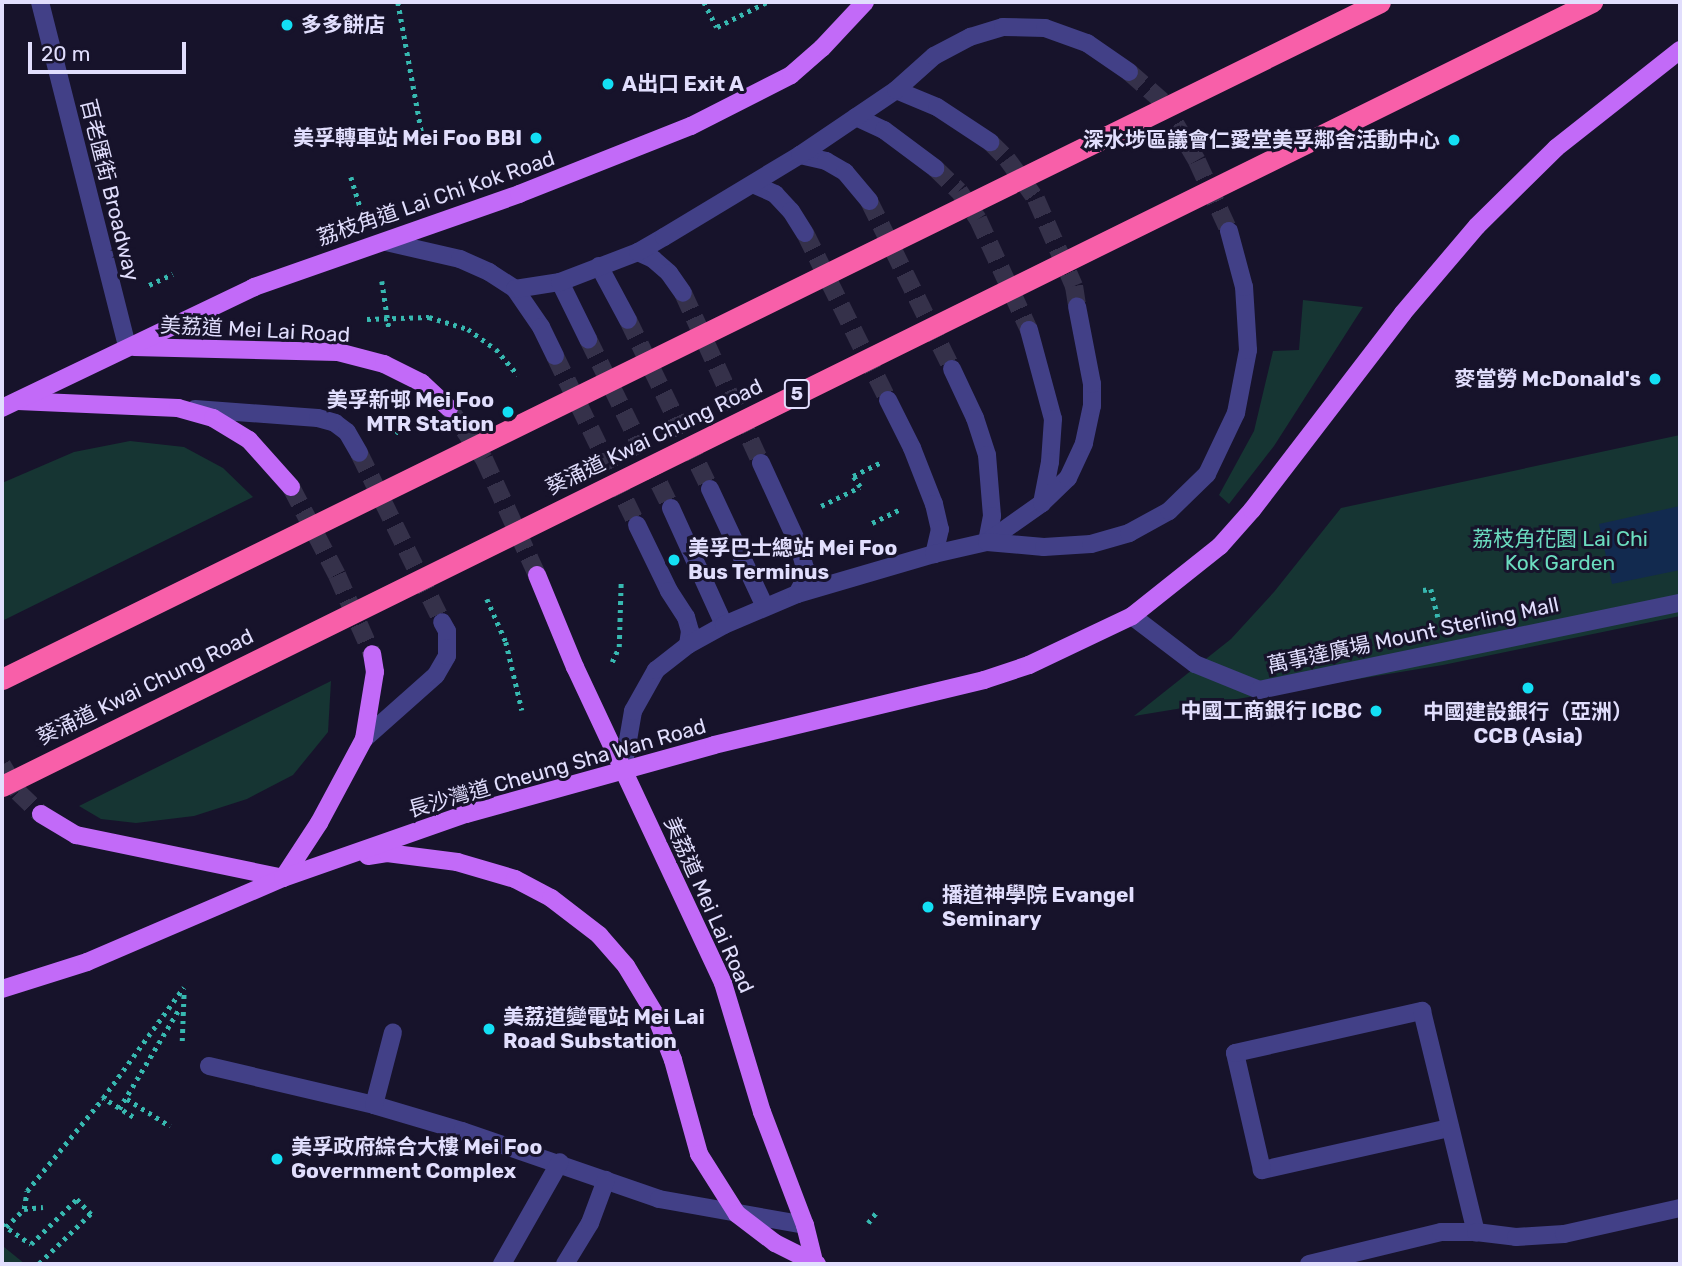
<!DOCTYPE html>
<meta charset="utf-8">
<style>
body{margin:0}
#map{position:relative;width:1682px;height:1266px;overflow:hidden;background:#17132b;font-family:Rubik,"Noto Sans TC",sans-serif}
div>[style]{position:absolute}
.green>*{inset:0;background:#163533}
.water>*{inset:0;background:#122a4f}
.minor-tunnel>*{height:18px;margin-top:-9px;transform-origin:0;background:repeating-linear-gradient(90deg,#35314a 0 18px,transparent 0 27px)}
.major-tunnel>*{height:18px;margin-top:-9px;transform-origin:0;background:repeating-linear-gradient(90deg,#35314a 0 18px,transparent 0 27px)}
.path>*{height:4.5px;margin-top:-2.25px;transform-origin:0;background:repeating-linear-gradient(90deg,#37b8b0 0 3.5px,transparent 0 8.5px)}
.minor>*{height:18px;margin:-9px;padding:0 9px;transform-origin:9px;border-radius:9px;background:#424087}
.major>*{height:18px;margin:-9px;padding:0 9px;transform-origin:9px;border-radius:9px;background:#c26af8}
.path-bridge>*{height:4.5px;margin-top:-2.25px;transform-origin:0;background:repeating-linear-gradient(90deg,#37b8b0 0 3.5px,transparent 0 8.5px)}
.highway-bridge>*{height:21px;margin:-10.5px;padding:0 10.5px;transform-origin:10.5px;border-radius:10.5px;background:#f85fa9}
.dots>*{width:19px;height:19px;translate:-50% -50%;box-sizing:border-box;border:4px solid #17132b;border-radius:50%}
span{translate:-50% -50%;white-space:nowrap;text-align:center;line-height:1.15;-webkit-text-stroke:6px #17132b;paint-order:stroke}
.shield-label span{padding:2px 5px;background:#17132b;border:2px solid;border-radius:5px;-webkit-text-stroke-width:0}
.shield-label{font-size:19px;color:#e1defd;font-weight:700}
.poi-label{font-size:21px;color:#e1defd;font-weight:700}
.left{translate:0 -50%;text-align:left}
.right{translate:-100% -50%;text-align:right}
.street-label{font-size:21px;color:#e1defd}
.park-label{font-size:21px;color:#6bdcbf}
.frame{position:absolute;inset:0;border:4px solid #e1defd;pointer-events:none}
.scale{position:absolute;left:28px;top:42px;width:158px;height:32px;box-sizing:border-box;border:4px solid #e1defd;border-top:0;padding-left:9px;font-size:21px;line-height:24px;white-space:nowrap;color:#e1defd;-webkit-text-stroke:5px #17132b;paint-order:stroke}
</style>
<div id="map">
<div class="green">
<div style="clip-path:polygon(1303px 300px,1363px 307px,1274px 446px,1229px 504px,1219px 495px,1254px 431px,1273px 351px,1299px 350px)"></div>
<div style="clip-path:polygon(1680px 435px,1680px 616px,1443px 665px,1134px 716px,1231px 639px,1274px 592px,1341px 508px)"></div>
<div style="clip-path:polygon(130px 441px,184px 447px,223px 468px,253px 497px,2px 621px,2px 483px,74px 452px)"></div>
<div style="clip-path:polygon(331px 681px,328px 732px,293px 775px,247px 799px,194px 816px,136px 823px,101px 819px,79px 806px)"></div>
<div style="clip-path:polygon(2px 1245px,4px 1247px,25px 1264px,2px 1264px)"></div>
</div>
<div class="water">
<div style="clip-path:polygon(1680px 506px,1680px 570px,1612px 584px,1599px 524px)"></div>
</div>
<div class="minor-tunnel">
<div style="left:1129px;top:72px;width:44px;rotate:41.3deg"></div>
<div style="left:1162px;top:101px;width:69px;rotate:59.7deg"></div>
<div style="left:1197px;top:161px;width:77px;rotate:65.4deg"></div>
<div style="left:990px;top:142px;width:24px;rotate:45deg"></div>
<div style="left:1007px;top:159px;width:49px;rotate:54.1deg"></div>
<div style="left:1036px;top:199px;width:95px;rotate:66.4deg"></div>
<div style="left:1074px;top:286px;width:20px;rotate:81deg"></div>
<div style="left:935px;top:168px;width:33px;rotate:44deg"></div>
<div style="left:959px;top:191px;width:34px;rotate:56deg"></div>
<div style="left:978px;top:219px;width:122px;rotate:65.3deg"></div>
<div style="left:869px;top:201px;width:187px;rotate:63.7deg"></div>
<div style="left:805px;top:233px;width:186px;rotate:63.6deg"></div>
<div style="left:683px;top:293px;width:187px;rotate:65.4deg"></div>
<div style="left:628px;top:320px;width:188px;rotate:64.1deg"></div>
<div style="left:588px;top:339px;width:188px;rotate:63.8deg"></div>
<div style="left:555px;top:356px;width:188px;rotate:64.1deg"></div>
<div style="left:359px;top:453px;width:188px;rotate:63.8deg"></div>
</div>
<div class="major-tunnel">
<div style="left:449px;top:408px;width:62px;rotate:55.5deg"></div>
<div style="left:484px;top:459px;width:128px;rotate:65.4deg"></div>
<div style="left:291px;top:487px;width:99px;rotate:62.4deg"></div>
<div style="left:337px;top:575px;width:86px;rotate:66.1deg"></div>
<div style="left:2px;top:765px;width:31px;rotate:59deg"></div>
<div style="left:18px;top:792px;width:32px;rotate:44deg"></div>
</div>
<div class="path">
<div style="left:398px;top:2px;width:139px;rotate:79.7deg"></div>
<div style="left:704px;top:2px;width:28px;rotate:63deg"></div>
<div style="left:717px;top:27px;width:56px;rotate:-26.6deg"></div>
<div style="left:351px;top:177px;width:37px;rotate:73deg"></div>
<div style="left:382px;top:281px;width:48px;rotate:81.5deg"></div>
<div style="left:149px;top:285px;width:26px;rotate:-25deg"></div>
<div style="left:367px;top:319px;width:62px;rotate:-1.8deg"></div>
<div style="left:429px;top:317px;width:41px;rotate:17.1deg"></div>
<div style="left:468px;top:329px;width:34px;rotate:36deg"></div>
<div style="left:496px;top:349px;width:34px;rotate:50deg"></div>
<div style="left:384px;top:419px;width:21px;rotate:43deg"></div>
<div style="left:821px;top:506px;width:43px;rotate:-26deg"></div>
<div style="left:860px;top:487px;width:13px;rotate:-122deg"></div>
<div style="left:853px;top:476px;width:30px;rotate:-26deg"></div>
<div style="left:872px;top:523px;width:30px;rotate:-26deg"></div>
<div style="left:1423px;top:590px;width:8px;rotate:-7deg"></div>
<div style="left:1431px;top:589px;width:29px;rotate:76deg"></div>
<div style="left:487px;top:599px;width:47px;rotate:66.2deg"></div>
<div style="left:506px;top:642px;width:70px;rotate:76.8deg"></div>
<div style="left:612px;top:662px;width:17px;rotate:-65deg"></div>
<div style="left:619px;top:647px;width:66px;rotate:-88.3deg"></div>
<div style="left:182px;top:1041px;width:51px;rotate:-87.8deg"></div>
<div style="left:127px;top:1099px;width:51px;rotate:32.1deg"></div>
<div style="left:133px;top:1117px;width:36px;rotate:-148deg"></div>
<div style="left:103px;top:1098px;width:137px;rotate:-53.9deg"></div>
<div style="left:24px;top:1209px;width:18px;rotate:-81deg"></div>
<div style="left:27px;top:1191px;width:120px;rotate:-50.7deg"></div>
<div style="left:868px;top:1223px;width:16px;rotate:-52deg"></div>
<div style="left:2px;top:1224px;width:35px;rotate:35deg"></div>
<div style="left:31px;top:1244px;width:64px;rotate:-44.4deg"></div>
<div style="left:77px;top:1199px;width:21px;rotate:47deg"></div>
<div style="left:91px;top:1214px;width:72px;rotate:136.1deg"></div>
<div style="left:6px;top:1227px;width:25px;rotate:-45deg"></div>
<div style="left:24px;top:1209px;width:19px;rotate:-6deg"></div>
</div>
<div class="minor">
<div style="left:40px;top:2px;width:356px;rotate:75.8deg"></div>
<div style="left:896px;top:90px;width:44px;rotate:22.5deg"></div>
<div style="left:937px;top:107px;width:64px;rotate:33.4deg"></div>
<div style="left:856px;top:117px;width:31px;rotate:25deg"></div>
<div style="left:884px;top:130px;width:64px;rotate:36.7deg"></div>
<div style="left:800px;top:155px;width:27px;rotate:13deg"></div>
<div style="left:826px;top:161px;width:22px;rotate:30deg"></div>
<div style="left:845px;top:172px;width:38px;rotate:50deg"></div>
<div style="left:755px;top:185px;width:22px;rotate:24deg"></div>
<div style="left:775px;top:194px;width:23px;rotate:47deg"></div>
<div style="left:791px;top:211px;width:26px;rotate:58deg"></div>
<div style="left:386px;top:242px;width:76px;rotate:12.9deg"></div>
<div style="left:460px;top:259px;width:32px;rotate:24deg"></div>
<div style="left:489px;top:272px;width:31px;rotate:33deg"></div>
<div style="left:515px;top:289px;width:46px;rotate:55.6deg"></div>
<div style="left:541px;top:327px;width:32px;rotate:64deg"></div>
<div style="left:638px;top:252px;width:17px;rotate:25deg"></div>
<div style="left:653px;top:259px;width:21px;rotate:41deg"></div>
<div style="left:669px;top:273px;width:24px;rotate:55deg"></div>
<div style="left:599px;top:266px;width:61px;rotate:61.8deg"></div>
<div style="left:560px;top:282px;width:64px;rotate:63.8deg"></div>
<div style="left:515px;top:289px;width:46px;rotate:-8.8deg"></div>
<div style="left:560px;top:282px;width:84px;rotate:-21deg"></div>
<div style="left:638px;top:252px;width:30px;rotate:-30deg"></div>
<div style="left:664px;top:237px;width:159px;rotate:-31.1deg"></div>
<div style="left:800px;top:155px;width:116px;rotate:-34.1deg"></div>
<div style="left:896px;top:90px;width:51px;rotate:-41.8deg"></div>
<div style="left:934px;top:56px;width:41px;rotate:-27.8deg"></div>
<div style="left:970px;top:37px;width:34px;rotate:-17deg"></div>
<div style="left:1003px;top:27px;width:42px;rotate:1.4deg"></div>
<div style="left:1045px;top:28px;width:45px;rotate:19.7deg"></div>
<div style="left:1087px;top:43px;width:51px;rotate:34.6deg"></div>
<div style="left:1029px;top:330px;width:92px;rotate:74.9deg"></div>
<div style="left:1053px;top:419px;width:43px;rotate:94deg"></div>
<div style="left:1050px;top:462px;width:42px;rotate:101deg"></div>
<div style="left:952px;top:369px;width:54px;rotate:64.9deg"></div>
<div style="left:975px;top:418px;width:39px;rotate:72deg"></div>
<div style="left:987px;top:455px;width:61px;rotate:85.3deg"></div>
<div style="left:992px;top:516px;width:26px;rotate:101deg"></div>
<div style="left:888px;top:400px;width:54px;rotate:63.4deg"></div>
<div style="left:912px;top:448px;width:60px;rotate:68.6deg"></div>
<div style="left:934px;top:504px;width:26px;rotate:77deg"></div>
<div style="left:940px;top:529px;width:26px;rotate:103deg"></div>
<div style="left:195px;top:409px;width:123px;rotate:4.2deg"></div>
<div style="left:318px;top:418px;width:18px;rotate:16deg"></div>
<div style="left:335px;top:423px;width:15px;rotate:37deg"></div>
<div style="left:347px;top:432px;width:24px;rotate:60deg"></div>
<div style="left:761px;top:463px;width:91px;rotate:65.4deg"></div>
<div style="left:799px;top:546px;width:23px;rotate:75deg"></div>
<div style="left:805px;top:568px;width:13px;rotate:94deg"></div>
<div style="left:804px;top:581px;width:15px;rotate:118deg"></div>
<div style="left:710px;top:489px;width:130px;rotate:65deg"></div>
<div style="left:671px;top:508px;width:128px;rotate:65.6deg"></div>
<div style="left:637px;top:525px;width:73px;rotate:64.1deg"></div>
<div style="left:669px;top:591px;width:31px;rotate:57deg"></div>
<div style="left:686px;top:617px;width:15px;rotate:74deg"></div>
<div style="left:690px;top:631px;width:14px;rotate:98deg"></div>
<div style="left:987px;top:542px;width:67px;rotate:-35.3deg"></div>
<div style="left:1042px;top:503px;width:36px;rotate:-44deg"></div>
<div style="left:1068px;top:478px;width:38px;rotate:-65deg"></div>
<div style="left:1084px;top:443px;width:38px;rotate:-78deg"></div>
<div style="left:1092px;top:406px;width:22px;rotate:-90deg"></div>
<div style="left:1092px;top:384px;width:79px;rotate:-100.9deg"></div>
<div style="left:1132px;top:616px;width:79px;rotate:37.3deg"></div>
<div style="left:1195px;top:664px;width:69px;rotate:22.1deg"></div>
<div style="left:1259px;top:690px;width:430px;rotate:-11.7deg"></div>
<div style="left:364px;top:739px;width:96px;rotate:-41.6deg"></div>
<div style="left:436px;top:675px;width:22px;rotate:-60deg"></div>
<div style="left:447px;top:656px;width:25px;rotate:-90deg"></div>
<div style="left:447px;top:631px;width:10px;rotate:-119deg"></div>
<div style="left:623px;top:769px;width:59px;rotate:-80.2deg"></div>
<div style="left:633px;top:711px;width:47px;rotate:-60.7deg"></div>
<div style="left:656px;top:670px;width:41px;rotate:-38deg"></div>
<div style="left:688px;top:645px;width:41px;rotate:-29.1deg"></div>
<div style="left:724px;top:625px;width:79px;rotate:-23deg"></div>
<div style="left:797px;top:594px;width:143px;rotate:-16.3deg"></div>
<div style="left:934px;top:554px;width:54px;rotate:-12.8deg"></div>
<div style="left:987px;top:542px;width:57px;rotate:5deg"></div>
<div style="left:1044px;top:547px;width:47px;rotate:-3.7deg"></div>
<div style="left:1091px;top:544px;width:40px;rotate:-16deg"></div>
<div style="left:1129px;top:533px;width:46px;rotate:-28.8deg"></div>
<div style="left:1169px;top:511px;width:53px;rotate:-44.2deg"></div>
<div style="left:1207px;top:474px;width:68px;rotate:-64.6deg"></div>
<div style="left:1236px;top:413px;width:64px;rotate:-79.2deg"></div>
<div style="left:1248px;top:350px;width:63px;rotate:-93.6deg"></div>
<div style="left:1244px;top:287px;width:58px;rotate:-105deg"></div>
<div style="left:209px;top:1066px;width:170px;rotate:13.3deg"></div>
<div style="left:374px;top:1105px;width:92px;rotate:16.5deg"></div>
<div style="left:462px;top:1131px;width:208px;rotate:19deg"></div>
<div style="left:659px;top:1199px;width:148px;rotate:10.1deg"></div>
<div style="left:374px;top:1105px;width:75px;rotate:-75.4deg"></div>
<div style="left:1449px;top:1128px;width:192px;rotate:167.3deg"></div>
<div style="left:1262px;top:1170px;width:120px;rotate:-103deg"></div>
<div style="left:1235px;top:1053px;width:192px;rotate:-12.7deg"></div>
<div style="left:1422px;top:1011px;width:228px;rotate:76.3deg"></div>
<div style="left:502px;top:1264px;width:117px;rotate:-60.4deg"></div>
<div style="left:565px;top:1264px;width:48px;rotate:-58.6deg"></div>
<div style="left:590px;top:1223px;width:46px;rotate:-69.6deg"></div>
<div style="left:1309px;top:1264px;width:136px;rotate:-13.6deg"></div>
<div style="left:1441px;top:1232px;width:35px"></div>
<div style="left:1476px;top:1232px;width:40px;rotate:7.1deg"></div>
<div style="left:1516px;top:1237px;width:48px;rotate:-3.6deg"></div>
<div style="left:1564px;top:1234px;width:119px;rotate:-12.6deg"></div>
</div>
<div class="major">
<div style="left:134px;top:347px;width:204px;rotate:1.4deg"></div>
<div style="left:338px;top:352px;width:48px;rotate:14.6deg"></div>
<div style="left:384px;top:364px;width:42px;rotate:26.6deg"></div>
<div style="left:422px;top:383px;width:37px;rotate:43deg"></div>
<div style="left:18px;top:401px;width:160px;rotate:2.5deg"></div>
<div style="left:178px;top:408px;width:36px;rotate:16deg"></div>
<div style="left:213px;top:418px;width:42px;rotate:31.4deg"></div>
<div style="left:249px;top:440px;width:63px;rotate:48.2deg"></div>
<div style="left:2px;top:408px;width:280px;rotate:-25.6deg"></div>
<div style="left:254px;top:287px;width:281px;rotate:-19.3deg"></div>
<div style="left:519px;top:194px;width:185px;rotate:-21.6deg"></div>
<div style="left:691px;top:126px;width:112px;rotate:-27deg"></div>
<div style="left:791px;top:75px;width:41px;rotate:-41.1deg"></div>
<div style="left:822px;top:48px;width:63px;rotate:-46.9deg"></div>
<div style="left:537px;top:575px;width:100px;rotate:67.6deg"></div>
<div style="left:575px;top:667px;width:349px;rotate:64.9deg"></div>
<div style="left:723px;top:983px;width:135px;rotate:73.2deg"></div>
<div style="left:762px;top:1112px;width:121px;rotate:69.2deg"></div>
<div style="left:805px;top:1225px;width:38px;rotate:76deg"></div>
<div style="left:41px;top:814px;width:41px;rotate:31deg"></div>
<div style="left:76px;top:835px;width:211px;rotate:11.7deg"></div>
<div style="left:368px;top:856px;width:19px;rotate:-9deg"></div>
<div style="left:387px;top:853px;width:71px;rotate:7.3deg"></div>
<div style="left:457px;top:862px;width:60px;rotate:16.3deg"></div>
<div style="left:515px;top:879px;width:41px;rotate:27.8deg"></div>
<div style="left:551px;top:898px;width:61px;rotate:37.6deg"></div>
<div style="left:599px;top:935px;width:41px;rotate:48.9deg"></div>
<div style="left:626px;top:966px;width:56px;rotate:58.9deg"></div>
<div style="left:655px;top:1014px;width:49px;rotate:68.6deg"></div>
<div style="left:673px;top:1060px;width:98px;rotate:74.5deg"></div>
<div style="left:699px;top:1154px;width:71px;rotate:57.7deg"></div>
<div style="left:737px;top:1214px;width:48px;rotate:37.3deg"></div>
<div style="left:775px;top:1243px;width:47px;rotate:26.6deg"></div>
<div style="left:283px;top:878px;width:66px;rotate:-56.8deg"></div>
<div style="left:319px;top:823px;width:95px;rotate:-61.8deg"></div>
<div style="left:364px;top:739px;width:68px;rotate:-80.7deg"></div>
<div style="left:375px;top:672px;width:18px;rotate:-99deg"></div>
<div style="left:2px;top:989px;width:89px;rotate:-17.6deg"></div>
<div style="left:87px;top:962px;width:213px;rotate:-23.2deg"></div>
<div style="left:283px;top:878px;width:194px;rotate:-19.3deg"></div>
<div style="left:466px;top:814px;width:257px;rotate:-15.5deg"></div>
<div style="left:714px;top:745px;width:278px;rotate:-13.5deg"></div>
<div style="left:984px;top:680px;width:47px;rotate:-18.4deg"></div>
<div style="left:1029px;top:665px;width:114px;rotate:-25.4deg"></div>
<div style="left:1132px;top:616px;width:112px;rotate:-38.5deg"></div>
<div style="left:1220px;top:546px;width:48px;rotate:-48.4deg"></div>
<div style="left:1252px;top:510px;width:248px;rotate:-52.5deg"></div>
<div style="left:1403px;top:313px;width:114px;rotate:-49.6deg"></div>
<div style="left:1477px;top:226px;width:111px;rotate:-44.6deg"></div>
<div style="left:1556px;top:148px;width:158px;rotate:-38.3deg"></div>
</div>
<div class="path-bridge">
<div style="left:119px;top:1109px;width:117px;rotate:-59deg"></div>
</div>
<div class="highway-bridge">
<div style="left:2px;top:679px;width:1535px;rotate:-26.16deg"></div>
<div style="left:2px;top:786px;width:1773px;rotate:-26.25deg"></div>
</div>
<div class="dots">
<div style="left:287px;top:25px;background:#13dff4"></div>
<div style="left:608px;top:84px;background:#13dff4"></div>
<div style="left:536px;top:138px;background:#13dff4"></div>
<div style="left:1454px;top:140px;background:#13dff4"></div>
<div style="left:1655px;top:379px;background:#13dff4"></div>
<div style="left:508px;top:412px;background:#13dff4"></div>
<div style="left:674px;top:560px;background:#13dff4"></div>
<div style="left:1528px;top:688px;background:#13dff4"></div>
<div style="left:1376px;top:711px;background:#13dff4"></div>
<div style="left:928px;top:907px;background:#13dff4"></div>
<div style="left:489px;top:1029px;background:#13dff4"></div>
<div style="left:277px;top:1159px;background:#13dff4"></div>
</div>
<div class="shield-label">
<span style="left:797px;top:394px">5</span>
</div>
<div class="poi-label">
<span class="left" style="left:301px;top:25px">多多餅店</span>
<span class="left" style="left:622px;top:84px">A出口 Exit A</span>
<span class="right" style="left:522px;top:138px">美孚轉車站 Mei Foo BBI</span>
<span class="right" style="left:1440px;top:140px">深水埗區議會仁愛堂美孚鄰舍活動中心</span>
<span class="right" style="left:1641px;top:379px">麥當勞 McDonald's</span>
<span class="right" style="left:494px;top:412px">美孚新邨 Mei Foo<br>MTR Station</span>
<span class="left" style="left:688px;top:560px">美孚巴士總站 Mei Foo<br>Bus Terminus</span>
<span class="right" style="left:1362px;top:711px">中國工商銀行 ICBC</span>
<span style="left:1528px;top:724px">中國建設銀行（亞洲）<br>CCB (Asia)</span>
<span class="left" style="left:942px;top:907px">播道神學院 Evangel<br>Seminary</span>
<span class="left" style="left:503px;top:1029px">美荔道變電站 Mei Lai<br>Road Substation</span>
<span class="left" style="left:291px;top:1159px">美孚政府綜合大樓 Mei Foo<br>Government Complex</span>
</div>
<div class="street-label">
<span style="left:110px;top:190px;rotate:76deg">百老匯街 Broadway</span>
<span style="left:436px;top:198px;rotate:-19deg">荔枝角道 Lai Chi Kok Road</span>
<span style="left:255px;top:330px;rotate:3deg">美荔道 Mei Lai Road</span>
<span style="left:654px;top:437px;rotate:-26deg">葵涌道 Kwai Chung Road</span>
<span style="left:1413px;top:635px;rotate:-12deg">萬事達廣場 Mount Sterling Mall</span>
<span style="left:145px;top:687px;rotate:-26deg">葵涌道 Kwai Chung Road</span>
<span style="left:557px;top:768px;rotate:-16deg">長沙灣道 Cheung Sha Wan Road</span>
<span style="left:709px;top:905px;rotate:66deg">美荔道 Mei Lai Road</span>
</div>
<div class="park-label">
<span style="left:1560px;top:551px">荔枝角花園 Lai Chi<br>Kok Garden</span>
</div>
<div class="frame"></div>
<div class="scale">20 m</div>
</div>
